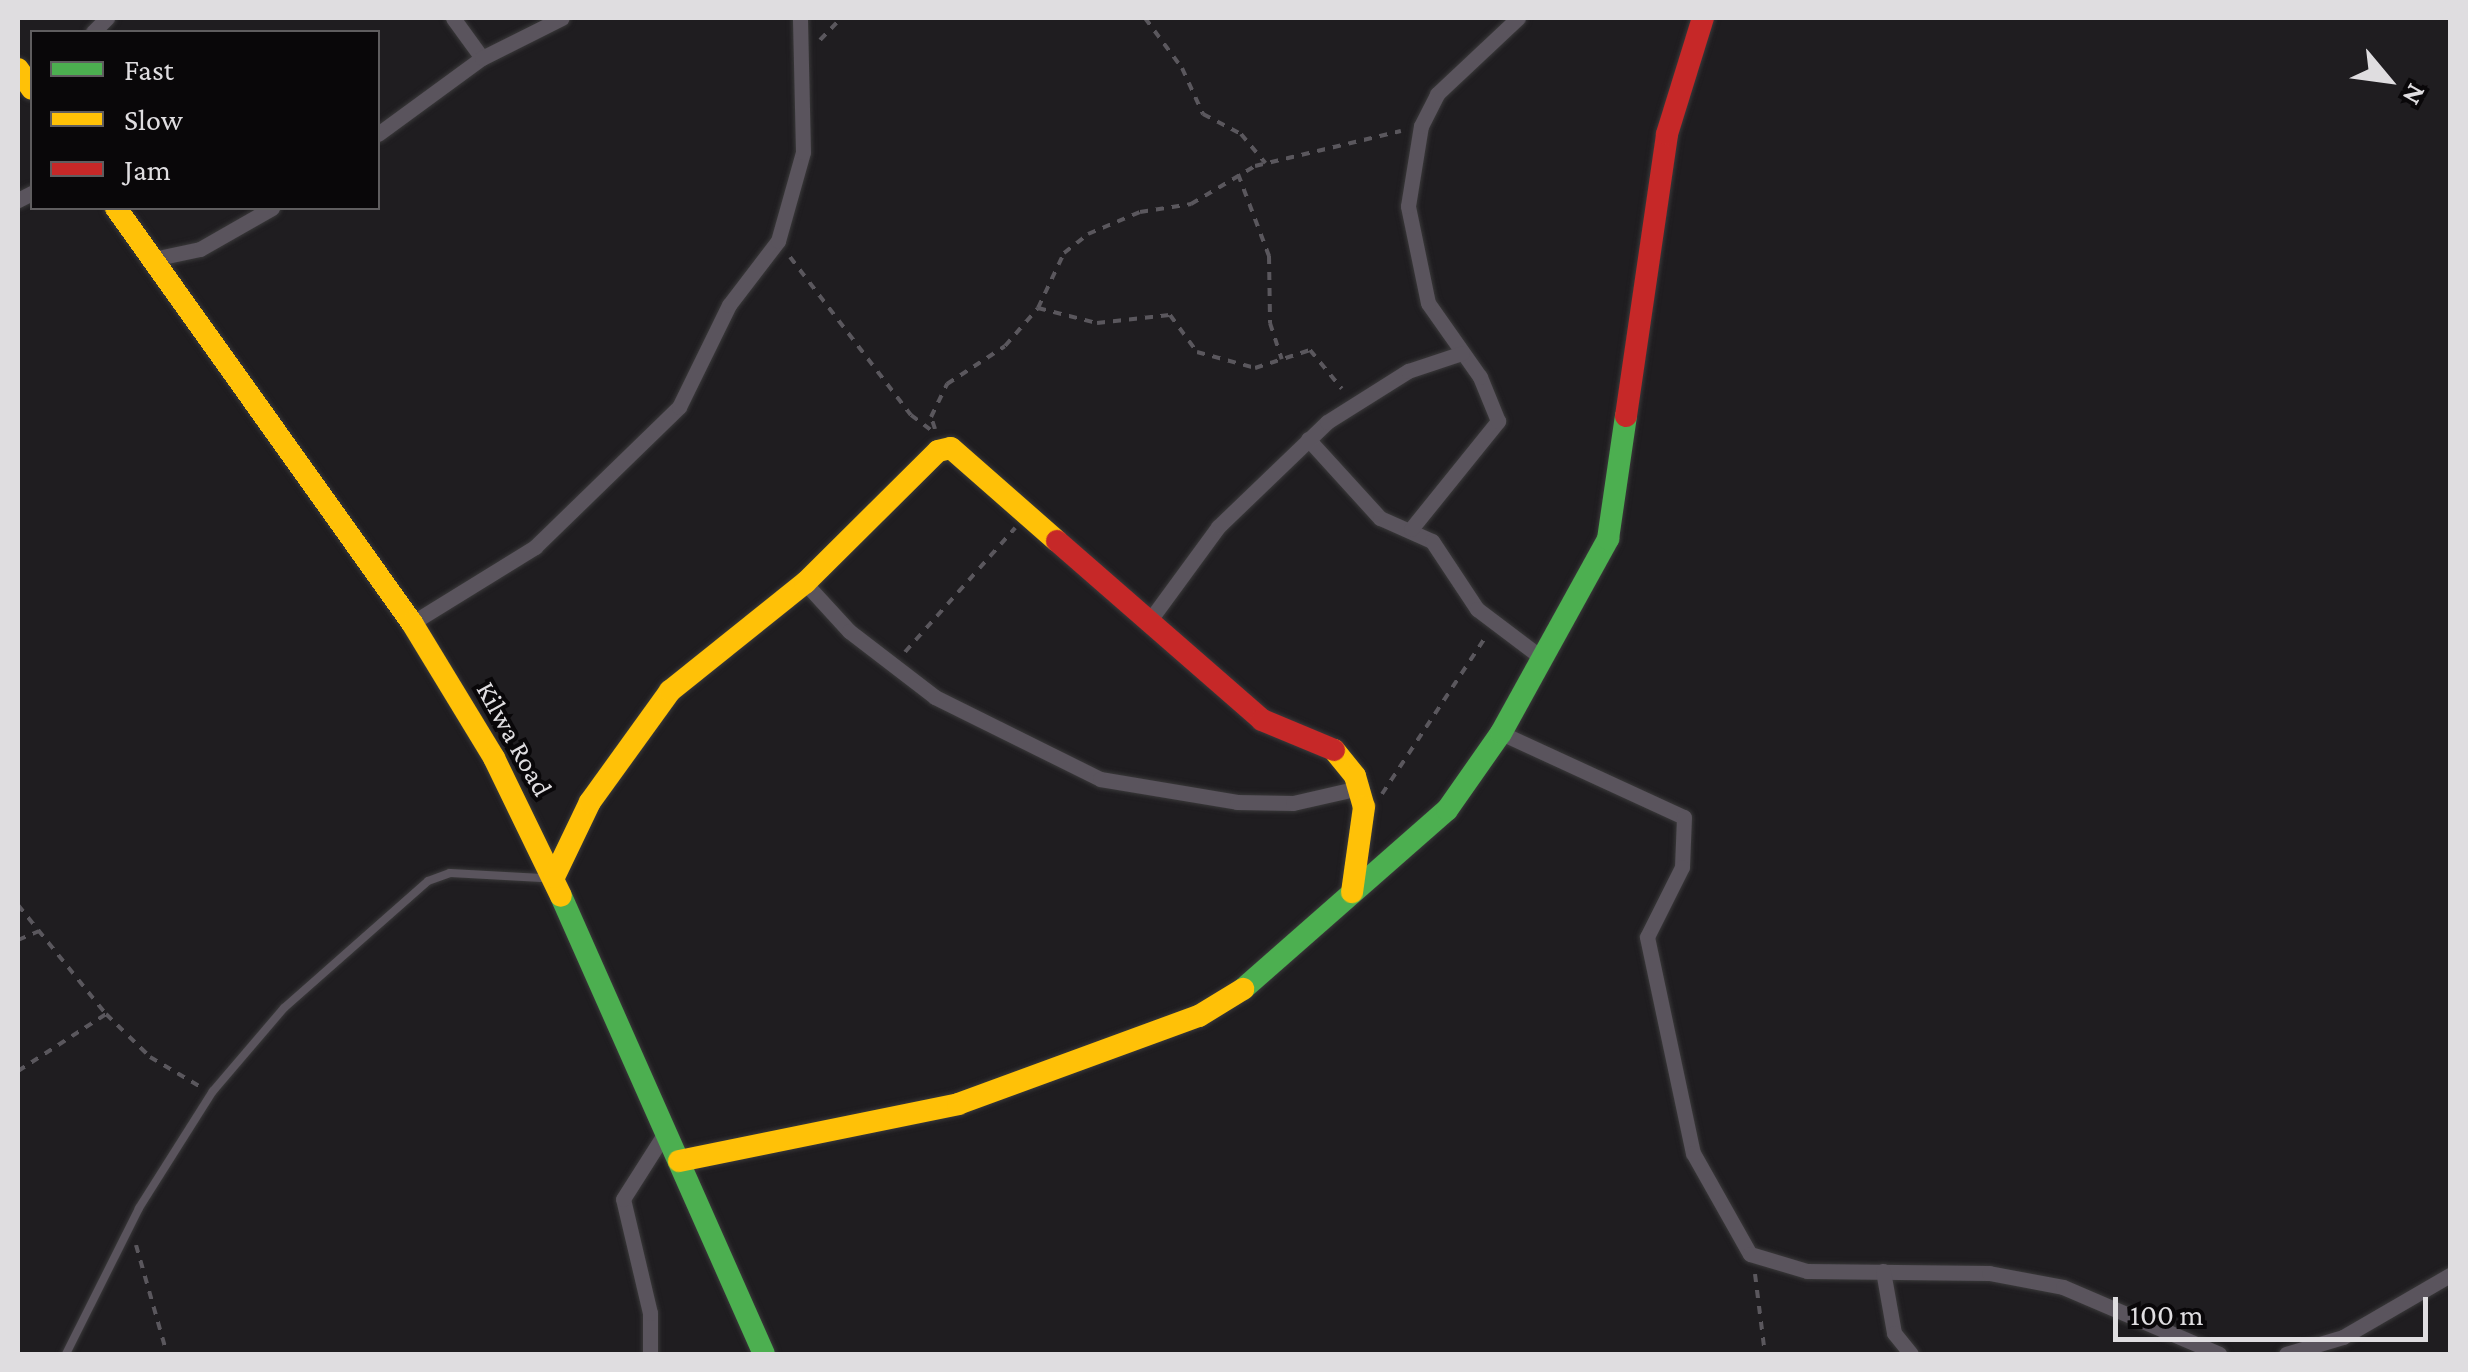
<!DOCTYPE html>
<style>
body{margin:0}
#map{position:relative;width:2468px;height:1372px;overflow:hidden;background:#1f1d20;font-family:"Crimson Pro",serif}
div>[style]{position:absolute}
.path>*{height:4px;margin-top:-2px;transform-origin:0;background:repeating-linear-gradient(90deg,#5a575d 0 8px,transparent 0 16px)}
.roads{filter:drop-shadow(0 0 2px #3a393a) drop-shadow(0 0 2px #3a393a)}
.lane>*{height:8px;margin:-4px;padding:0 4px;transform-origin:4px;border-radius:4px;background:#5a545d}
.street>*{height:15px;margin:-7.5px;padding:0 7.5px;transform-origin:7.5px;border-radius:7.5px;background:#5a545d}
.fast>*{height:22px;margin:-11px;padding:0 11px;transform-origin:11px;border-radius:11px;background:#4caf50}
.slow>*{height:22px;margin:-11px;padding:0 11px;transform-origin:11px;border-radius:11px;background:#ffc107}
.jam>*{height:22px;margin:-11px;padding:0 11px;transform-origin:11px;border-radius:11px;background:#c62828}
span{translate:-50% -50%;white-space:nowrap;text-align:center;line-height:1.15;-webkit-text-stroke:8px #090709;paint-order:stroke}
.street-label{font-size:28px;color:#dfdde0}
.frame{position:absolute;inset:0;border:20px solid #dfdde0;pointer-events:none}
.legend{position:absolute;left:30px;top:30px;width:350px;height:180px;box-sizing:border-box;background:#090709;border:2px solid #5f5d5f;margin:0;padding:12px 18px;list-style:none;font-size:30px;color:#dfdde0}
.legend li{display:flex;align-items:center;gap:20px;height:50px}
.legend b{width:50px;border:2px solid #5f5d5f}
.north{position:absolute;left:2338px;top:30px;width:100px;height:100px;-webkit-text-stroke:8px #090709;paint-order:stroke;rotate:119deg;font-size:28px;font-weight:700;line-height:40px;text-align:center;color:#dfdde0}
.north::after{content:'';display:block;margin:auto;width:35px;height:45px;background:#dfdde0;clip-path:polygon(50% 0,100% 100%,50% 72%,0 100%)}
.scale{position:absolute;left:2113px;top:1297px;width:315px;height:45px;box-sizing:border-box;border:5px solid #dfdde0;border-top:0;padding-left:12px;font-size:30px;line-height:35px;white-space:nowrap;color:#dfdde0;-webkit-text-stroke:8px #090709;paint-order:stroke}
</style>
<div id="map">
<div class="path">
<div style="left:1145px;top:18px;width:62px;rotate:53.5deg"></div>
<div style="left:1182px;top:68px;width:51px;rotate:65.5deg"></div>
<div style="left:1203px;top:114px;width:43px;rotate:27.8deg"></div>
<div style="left:1241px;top:134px;width:38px;rotate:50deg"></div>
<div style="left:820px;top:40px;width:30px;rotate:-46deg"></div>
<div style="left:1238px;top:174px;width:88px;rotate:69.3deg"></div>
<div style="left:1269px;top:256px;width:67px;rotate:89.1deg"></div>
<div style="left:1270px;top:323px;width:38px;rotate:72deg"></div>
<div style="left:790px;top:257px;width:199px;rotate:52.6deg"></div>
<div style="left:911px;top:415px;width:26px;rotate:37deg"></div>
<div style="left:1038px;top:308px;width:61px;rotate:14.3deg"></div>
<div style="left:1097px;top:323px;width:73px;rotate:-6.3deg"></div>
<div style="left:1170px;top:315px;width:46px;rotate:53.9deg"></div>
<div style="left:1197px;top:352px;width:60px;rotate:15.4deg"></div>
<div style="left:1255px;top:368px;width:58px;rotate:-18.1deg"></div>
<div style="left:1310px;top:350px;width:50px;rotate:50.6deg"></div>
<div style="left:935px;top:429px;width:13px;rotate:-108deg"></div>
<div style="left:931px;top:417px;width:37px;rotate:-64deg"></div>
<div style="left:947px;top:384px;width:69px;rotate:-33.2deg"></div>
<div style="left:1005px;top:346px;width:50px;rotate:-49deg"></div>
<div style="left:1038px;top:308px;width:61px;rotate:-64.7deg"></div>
<div style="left:1064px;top:253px;width:31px;rotate:-38deg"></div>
<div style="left:1088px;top:234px;width:56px;rotate:-22.9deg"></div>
<div style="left:1140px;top:212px;width:52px;rotate:-8.9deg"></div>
<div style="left:1191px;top:204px;width:74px;rotate:-30.7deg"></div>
<div style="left:1255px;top:166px;width:150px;rotate:-13.5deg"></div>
<div style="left:905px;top:652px;width:166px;rotate:-48.4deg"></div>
<div style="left:1382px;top:794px;width:191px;rotate:-56.6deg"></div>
<div style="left:18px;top:905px;width:140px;rotate:51.1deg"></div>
<div style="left:18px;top:940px;width:23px;rotate:-23deg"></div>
<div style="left:18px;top:1071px;width:105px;rotate:-32.9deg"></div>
<div style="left:106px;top:1014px;width:62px;rotate:44.3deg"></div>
<div style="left:150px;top:1057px;width:57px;rotate:30.6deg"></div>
<div style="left:136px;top:1245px;width:113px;rotate:74.1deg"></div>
<div style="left:1755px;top:1274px;width:81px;rotate:82.9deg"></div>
</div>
<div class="roads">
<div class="lane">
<div style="left:66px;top:1354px;width:163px;rotate:-63.4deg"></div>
<div style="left:139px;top:1208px;width:138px;rotate:-57.7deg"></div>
<div style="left:213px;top:1091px;width:109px;rotate:-49.5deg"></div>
<div style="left:284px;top:1008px;width:192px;rotate:-41.4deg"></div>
<div style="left:428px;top:881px;width:23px;rotate:-20deg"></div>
<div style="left:450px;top:873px;width:92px;rotate:3.1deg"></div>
</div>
<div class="street">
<div style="left:453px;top:18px;width:49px;rotate:54.1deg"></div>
<div style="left:93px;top:32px;width:20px;rotate:-45deg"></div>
<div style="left:378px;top:134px;width:129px;rotate:-36.2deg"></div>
<div style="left:482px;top:58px;width:89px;rotate:-26.6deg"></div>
<div style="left:18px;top:200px;width:16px;rotate:-27deg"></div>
<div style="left:153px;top:259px;width:48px;rotate:-12deg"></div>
<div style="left:200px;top:249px;width:83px;rotate:-29.7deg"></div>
<div style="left:1308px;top:439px;width:107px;rotate:47.7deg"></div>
<div style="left:1380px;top:518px;width:57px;rotate:23.9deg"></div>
<div style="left:1432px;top:541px;width:82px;rotate:56.5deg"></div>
<div style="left:1477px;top:609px;width:83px;rotate:37.1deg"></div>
<div style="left:1411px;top:529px;width:139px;rotate:-51.1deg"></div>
<div style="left:1498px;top:421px;width:48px;rotate:-112.2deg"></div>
<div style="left:1480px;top:377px;width:90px;rotate:-125.1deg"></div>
<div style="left:1428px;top:303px;width:99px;rotate:-101.7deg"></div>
<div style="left:1408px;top:206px;width:81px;rotate:-80.8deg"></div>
<div style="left:1421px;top:126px;width:36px;rotate:-63deg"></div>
<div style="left:1437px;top:94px;width:111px;rotate:-43.2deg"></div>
<div style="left:805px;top:583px;width:65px;rotate:47.5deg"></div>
<div style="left:849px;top:631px;width:108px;rotate:37.5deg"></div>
<div style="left:935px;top:697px;width:184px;rotate:26.4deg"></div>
<div style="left:1100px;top:779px;width:139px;rotate:9.5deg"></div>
<div style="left:1237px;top:802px;width:56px;rotate:1deg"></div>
<div style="left:1293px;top:803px;width:68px;rotate:-12.8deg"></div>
<div style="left:1150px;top:620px;width:115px;rotate:-53.8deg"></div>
<div style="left:1218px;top:527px;width:151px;rotate:-43.9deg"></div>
<div style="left:1327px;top:422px;width:96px;rotate:-32.2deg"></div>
<div style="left:1408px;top:371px;width:57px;rotate:-18.4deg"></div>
<div style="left:412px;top:623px;width:145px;rotate:-31.7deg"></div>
<div style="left:535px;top:547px;width:201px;rotate:-44.2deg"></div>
<div style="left:679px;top:407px;width:114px;rotate:-63.9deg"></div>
<div style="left:729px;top:305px;width:81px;rotate:-52.6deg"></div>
<div style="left:778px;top:241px;width:92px;rotate:-74.3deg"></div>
<div style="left:803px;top:152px;width:134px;rotate:-91.3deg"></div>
<div style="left:1501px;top:733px;width:201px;rotate:24.7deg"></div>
<div style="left:1684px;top:817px;width:50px;rotate:92.3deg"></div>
<div style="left:1682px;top:867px;width:78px;rotate:116.6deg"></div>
<div style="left:1647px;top:937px;width:221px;rotate:78deg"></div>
<div style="left:1693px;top:1153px;width:116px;rotate:60.6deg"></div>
<div style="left:1750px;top:1254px;width:59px;rotate:16.6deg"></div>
<div style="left:1807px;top:1271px;width:182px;rotate:0.6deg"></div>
<div style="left:1989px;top:1273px;width:75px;rotate:10.7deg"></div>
<div style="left:2063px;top:1287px;width:170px;rotate:23.2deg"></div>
<div style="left:1883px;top:1271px;width:63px;rotate:79.9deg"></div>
<div style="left:1894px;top:1333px;width:27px;rotate:51deg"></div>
<div style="left:650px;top:1354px;width:41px;rotate:-90deg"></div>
<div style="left:650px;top:1313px;width:117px;rotate:-103.3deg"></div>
<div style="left:623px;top:1199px;width:82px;rotate:-57.5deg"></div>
<div style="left:2286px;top:1354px;width:59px;rotate:-16.6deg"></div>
<div style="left:2343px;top:1337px;width:124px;rotate:-30.1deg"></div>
</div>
<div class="fast">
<div style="left:561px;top:896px;width:501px;rotate:66.1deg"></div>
<div style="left:1243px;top:989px;width:271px;rotate:-41.3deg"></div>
<div style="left:1447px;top:810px;width:94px;rotate:-55deg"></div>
<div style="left:1501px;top:733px;width:222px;rotate:-61.1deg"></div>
<div style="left:1608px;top:539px;width:124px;rotate:-81.7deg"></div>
</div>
<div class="slow">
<div style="left:18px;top:69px;width:24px;rotate:55deg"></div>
<div style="left:116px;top:208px;width:510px;rotate:54.5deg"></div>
<div style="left:412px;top:623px;width:158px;rotate:58.7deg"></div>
<div style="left:494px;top:758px;width:153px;rotate:64.1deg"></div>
<div style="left:1334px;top:750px;width:33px;rotate:51deg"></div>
<div style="left:1355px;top:776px;width:32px;rotate:74deg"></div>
<div style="left:1364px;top:807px;width:86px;rotate:98deg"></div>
<div style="left:554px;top:877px;width:83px;rotate:-64.4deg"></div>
<div style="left:590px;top:802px;width:137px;rotate:-54.2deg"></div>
<div style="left:670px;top:691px;width:173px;rotate:-38.7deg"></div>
<div style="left:805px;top:583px;width:187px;rotate:-44.8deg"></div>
<div style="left:938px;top:451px;width:13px;rotate:-13deg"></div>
<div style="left:951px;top:448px;width:141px;rotate:41.3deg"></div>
<div style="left:679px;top:1161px;width:285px;rotate:-11.5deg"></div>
<div style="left:958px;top:1104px;width:257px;rotate:-20.1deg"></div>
<div style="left:1199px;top:1016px;width:52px;rotate:-31.5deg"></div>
</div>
<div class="jam">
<div style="left:1626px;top:416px;width:285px;rotate:-81.7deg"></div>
<div style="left:1667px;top:134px;width:121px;rotate:-72.8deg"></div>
<div style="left:1057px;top:541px;width:272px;rotate:41.1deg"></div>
<div style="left:1262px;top:720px;width:78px;rotate:22.6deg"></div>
</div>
</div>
<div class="street-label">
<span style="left:514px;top:739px;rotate:61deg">Kilwa Road</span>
</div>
<div class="frame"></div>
<ul class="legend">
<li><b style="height:12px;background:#4caf50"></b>Fast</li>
<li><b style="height:12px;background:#ffc107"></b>Slow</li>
<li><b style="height:12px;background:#c62828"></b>Jam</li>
</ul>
<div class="north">N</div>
<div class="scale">100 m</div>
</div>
